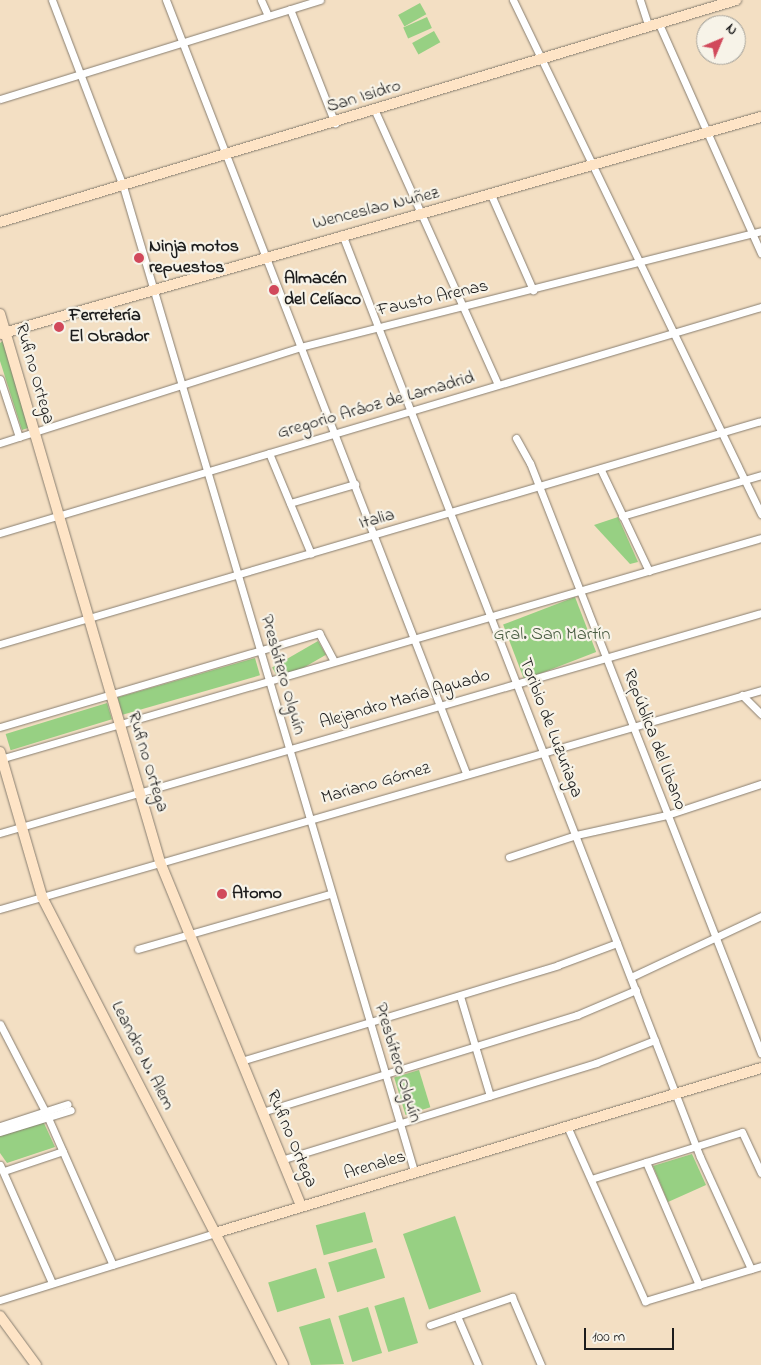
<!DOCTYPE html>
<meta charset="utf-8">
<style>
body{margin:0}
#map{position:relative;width:761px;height:1365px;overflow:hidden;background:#f3dfc3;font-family:"Indie Flower",sans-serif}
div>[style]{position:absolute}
.green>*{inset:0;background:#97d083;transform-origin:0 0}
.roads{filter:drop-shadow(0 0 1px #887e70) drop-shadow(0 0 1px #887e70)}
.street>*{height:7px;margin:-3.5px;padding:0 3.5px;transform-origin:3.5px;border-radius:3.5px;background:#fff}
.secondary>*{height:10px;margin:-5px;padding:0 5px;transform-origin:5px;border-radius:5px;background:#fee4c6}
.dots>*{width:14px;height:14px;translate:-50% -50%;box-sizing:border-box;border:2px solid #f7f3e8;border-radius:50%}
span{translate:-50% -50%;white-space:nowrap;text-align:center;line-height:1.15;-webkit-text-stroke:4.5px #f7f3e8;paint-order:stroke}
.street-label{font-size:18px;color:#1c1c1c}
.poi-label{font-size:18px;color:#1c1c1c;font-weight:700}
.left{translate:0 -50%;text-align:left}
.park-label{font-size:18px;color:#475b40}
.north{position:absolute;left:696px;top:15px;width:50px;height:50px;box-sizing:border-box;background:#f7f3e8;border:1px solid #9f9d96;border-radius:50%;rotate:45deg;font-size:14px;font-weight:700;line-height:20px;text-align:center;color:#1c1c1c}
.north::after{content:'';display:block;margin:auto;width:18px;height:22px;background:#d1495b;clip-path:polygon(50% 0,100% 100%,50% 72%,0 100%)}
.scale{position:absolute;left:584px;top:1328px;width:90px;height:22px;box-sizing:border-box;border:2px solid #1c1c1c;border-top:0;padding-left:6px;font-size:15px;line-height:18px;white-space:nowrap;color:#1c1c1c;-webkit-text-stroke:4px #f7f3e8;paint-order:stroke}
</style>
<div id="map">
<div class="green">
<div style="left:420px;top:3px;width:13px;height:25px;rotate:61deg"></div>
<div style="left:427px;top:17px;width:12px;height:26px;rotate:66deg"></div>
<div style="left:434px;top:31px;width:13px;height:25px;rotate:61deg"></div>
<div style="clip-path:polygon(7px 338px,31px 427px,22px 430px,0 361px,0 343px)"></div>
<div style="clip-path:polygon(618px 517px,638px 562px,630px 564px,594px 525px)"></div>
<div style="left:575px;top:597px;width:59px;height:77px;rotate:69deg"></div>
<div style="left:318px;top:641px;width:16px;height:53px;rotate:60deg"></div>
<div style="left:255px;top:658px;width:18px;height:143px;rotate:74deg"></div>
<div style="left:107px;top:703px;width:17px;height:106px;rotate:73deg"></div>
<div style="left:419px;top:1070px;width:39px;height:26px;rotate:73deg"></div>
<div style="clip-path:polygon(43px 1121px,55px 1147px,7px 1163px,0 1153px,0 1135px)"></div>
<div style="clip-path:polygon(692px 1154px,706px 1185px,668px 1202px,653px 1166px)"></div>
<div style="left:365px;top:1212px;width:31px;height:51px;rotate:75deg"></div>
<div style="left:455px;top:1216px;width:80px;height:55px;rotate:71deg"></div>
<div style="left:376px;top:1248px;width:31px;height:50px;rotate:73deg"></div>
<div style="left:316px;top:1268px;width:31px;height:50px;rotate:73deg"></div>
<div style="left:404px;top:1297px;width:48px;height:31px;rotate:73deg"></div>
<div style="left:368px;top:1307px;width:48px;height:31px;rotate:73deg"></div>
<div style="clip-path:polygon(330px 1318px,344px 1364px,311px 1365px,299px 1327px)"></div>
</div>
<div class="roads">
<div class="street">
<div style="left:52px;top:0;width:199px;rotate:69.1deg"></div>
<div style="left:123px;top:186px;width:1027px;rotate:73.54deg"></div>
<div style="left:166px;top:0;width:829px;rotate:68.79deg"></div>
<div style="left:261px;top:0;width:17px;rotate:66deg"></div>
<div style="left:513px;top:0;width:571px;rotate:64.24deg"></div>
<div style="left:640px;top:0;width:28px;rotate:72deg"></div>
<div style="left:290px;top:9px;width:123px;rotate:68.5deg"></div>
<div style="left:659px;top:24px;width:251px;rotate:66deg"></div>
<div style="left:0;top:99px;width:335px;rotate:-17.2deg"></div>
<div style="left:375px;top:111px;width:300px;rotate:65.8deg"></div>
<div style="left:492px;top:197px;width:102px;rotate:66.2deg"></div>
<div style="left:342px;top:234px;width:990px;rotate:68.8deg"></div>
<div style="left:700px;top:1157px;width:123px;rotate:65.5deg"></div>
<div style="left:0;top:379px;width:61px;rotate:71.9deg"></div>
<div style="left:516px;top:438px;width:29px;rotate:61deg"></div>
<div style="left:530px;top:463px;width:634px;rotate:68.62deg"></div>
<div style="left:0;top:443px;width:315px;rotate:-17.7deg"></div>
<div style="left:300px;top:347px;width:475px;rotate:-14.1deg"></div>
<div style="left:269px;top:453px;width:109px;rotate:67.4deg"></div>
<div style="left:601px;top:470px;width:112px;rotate:64.6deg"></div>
<div style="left:290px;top:503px;width:68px;rotate:-16.3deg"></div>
<div style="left:622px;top:516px;width:145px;rotate:-16.4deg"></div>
<div style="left:0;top:533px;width:794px;rotate:-16.54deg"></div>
<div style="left:0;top:644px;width:793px;rotate:-16.33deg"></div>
<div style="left:742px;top:695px;width:27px;rotate:45deg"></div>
<div style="left:0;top:727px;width:333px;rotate:-16.4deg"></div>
<div style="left:319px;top:633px;width:30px;rotate:62deg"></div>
<div style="left:0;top:759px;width:792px;rotate:-16.19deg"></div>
<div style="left:0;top:833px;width:792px;rotate:-16.12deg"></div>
<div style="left:509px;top:857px;width:71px;rotate:-18.2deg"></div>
<div style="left:576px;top:835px;width:93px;rotate:-12.4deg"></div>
<div style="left:667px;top:815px;width:99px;rotate:-18.3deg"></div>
<div style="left:0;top:909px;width:792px;rotate:-16.05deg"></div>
<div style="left:138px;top:949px;width:200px;rotate:-16deg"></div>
<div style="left:631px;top:977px;width:144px;rotate:-25.1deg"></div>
<div style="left:460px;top:996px;width:104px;rotate:73.3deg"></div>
<div style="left:0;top:1024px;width:98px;rotate:62.7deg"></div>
<div style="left:45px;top:1111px;width:168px;rotate:66.2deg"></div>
<div style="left:241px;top:1061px;width:331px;rotate:-16.8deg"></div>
<div style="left:558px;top:965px;width:63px;rotate:-20.4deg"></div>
<div style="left:262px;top:1112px;width:330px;rotate:-17.1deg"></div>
<div style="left:577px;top:1015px;width:64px;rotate:-23deg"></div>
<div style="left:0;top:1126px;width:71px;rotate:-17.9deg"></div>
<div style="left:567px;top:1126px;width:192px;rotate:66deg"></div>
<div style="left:645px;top:1301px;width:121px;rotate:-16.8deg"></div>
<div style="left:0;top:1132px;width:74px;rotate:-17.2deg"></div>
<div style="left:281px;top:1160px;width:330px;rotate:-17.1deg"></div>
<div style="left:596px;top:1063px;width:63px;rotate:-21.3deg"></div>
<div style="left:646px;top:1162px;width:134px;rotate:66.7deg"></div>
<div style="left:0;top:1165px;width:129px;rotate:66.2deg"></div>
<div style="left:4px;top:1171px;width:62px;rotate:-18.7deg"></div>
<div style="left:591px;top:1179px;width:158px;rotate:-17.3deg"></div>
<div style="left:742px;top:1132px;width:45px;rotate:65.1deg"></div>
<div style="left:0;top:1300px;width:225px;rotate:-17.3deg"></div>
<div style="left:457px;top:1316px;width:53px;rotate:66.8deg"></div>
<div style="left:430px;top:1325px;width:87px;rotate:-18.9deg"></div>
<div style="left:512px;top:1297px;width:74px;rotate:66.9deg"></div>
</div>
<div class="secondary">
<div style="left:0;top:222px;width:769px;rotate:-16.78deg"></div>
<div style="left:0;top:314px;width:571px;rotate:73.72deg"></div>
<div style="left:160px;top:862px;width:372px;rotate:67.7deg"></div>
<div style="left:0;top:334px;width:791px;rotate:-15.92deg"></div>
<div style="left:0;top:752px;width:151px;rotate:73.8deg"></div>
<div style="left:42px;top:897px;width:526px;rotate:62.75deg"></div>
<div style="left:215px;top:1233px;width:570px;rotate:-16.81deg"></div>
<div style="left:0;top:1316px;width:61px;rotate:53.7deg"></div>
</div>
</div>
<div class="dots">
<div style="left:139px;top:258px;background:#d1495b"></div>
<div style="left:274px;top:290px;background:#d1495b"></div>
<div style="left:59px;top:327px;background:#d1495b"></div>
<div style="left:222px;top:894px;background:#d1495b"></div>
</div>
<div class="street-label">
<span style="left:364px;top:97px;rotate:-17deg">San Isidro</span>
<span style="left:376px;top:209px;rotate:-14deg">Wenceslao Nuñez</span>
<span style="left:433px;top:299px;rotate:-13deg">Fausto Arenas</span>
<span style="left:34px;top:374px;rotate:74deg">Rufino Ortega</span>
<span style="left:376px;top:406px;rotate:-16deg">Gregorio Aráoz de Lamadrid</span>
<span style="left:377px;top:520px;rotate:-16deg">Italia</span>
<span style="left:282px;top:675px;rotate:74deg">Presbítero Olguín</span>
<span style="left:405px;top:700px;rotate:-16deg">Alejandro María Aguado</span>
<span style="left:550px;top:728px;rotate:69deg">Toribio de Luzuriaga</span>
<span style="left:654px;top:740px;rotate:69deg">República del Libano</span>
<span style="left:147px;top:762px;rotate:73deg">Rufino Ortega</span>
<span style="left:376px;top:784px;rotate:-16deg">Mariano Gómez</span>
<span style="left:142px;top:1056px;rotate:63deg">Leandro N. Alem</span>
<span style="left:397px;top:1063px;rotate:73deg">Presbítero Olguín</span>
<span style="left:291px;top:1139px;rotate:67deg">Rufino Ortega</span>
<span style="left:375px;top:1166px;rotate:-17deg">Arenales</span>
</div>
<div class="poi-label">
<span class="left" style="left:149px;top:258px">Ninja motos<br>repuestos</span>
<span class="left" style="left:284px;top:290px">Almacén<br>del Celíaco</span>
<span class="left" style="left:69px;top:327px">Ferretería<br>El Obrador</span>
<span class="left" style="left:232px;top:894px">Atomo</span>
</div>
<div class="park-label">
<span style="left:552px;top:635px">Gral. San Martín</span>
</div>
<div class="north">N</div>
<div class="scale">100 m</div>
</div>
